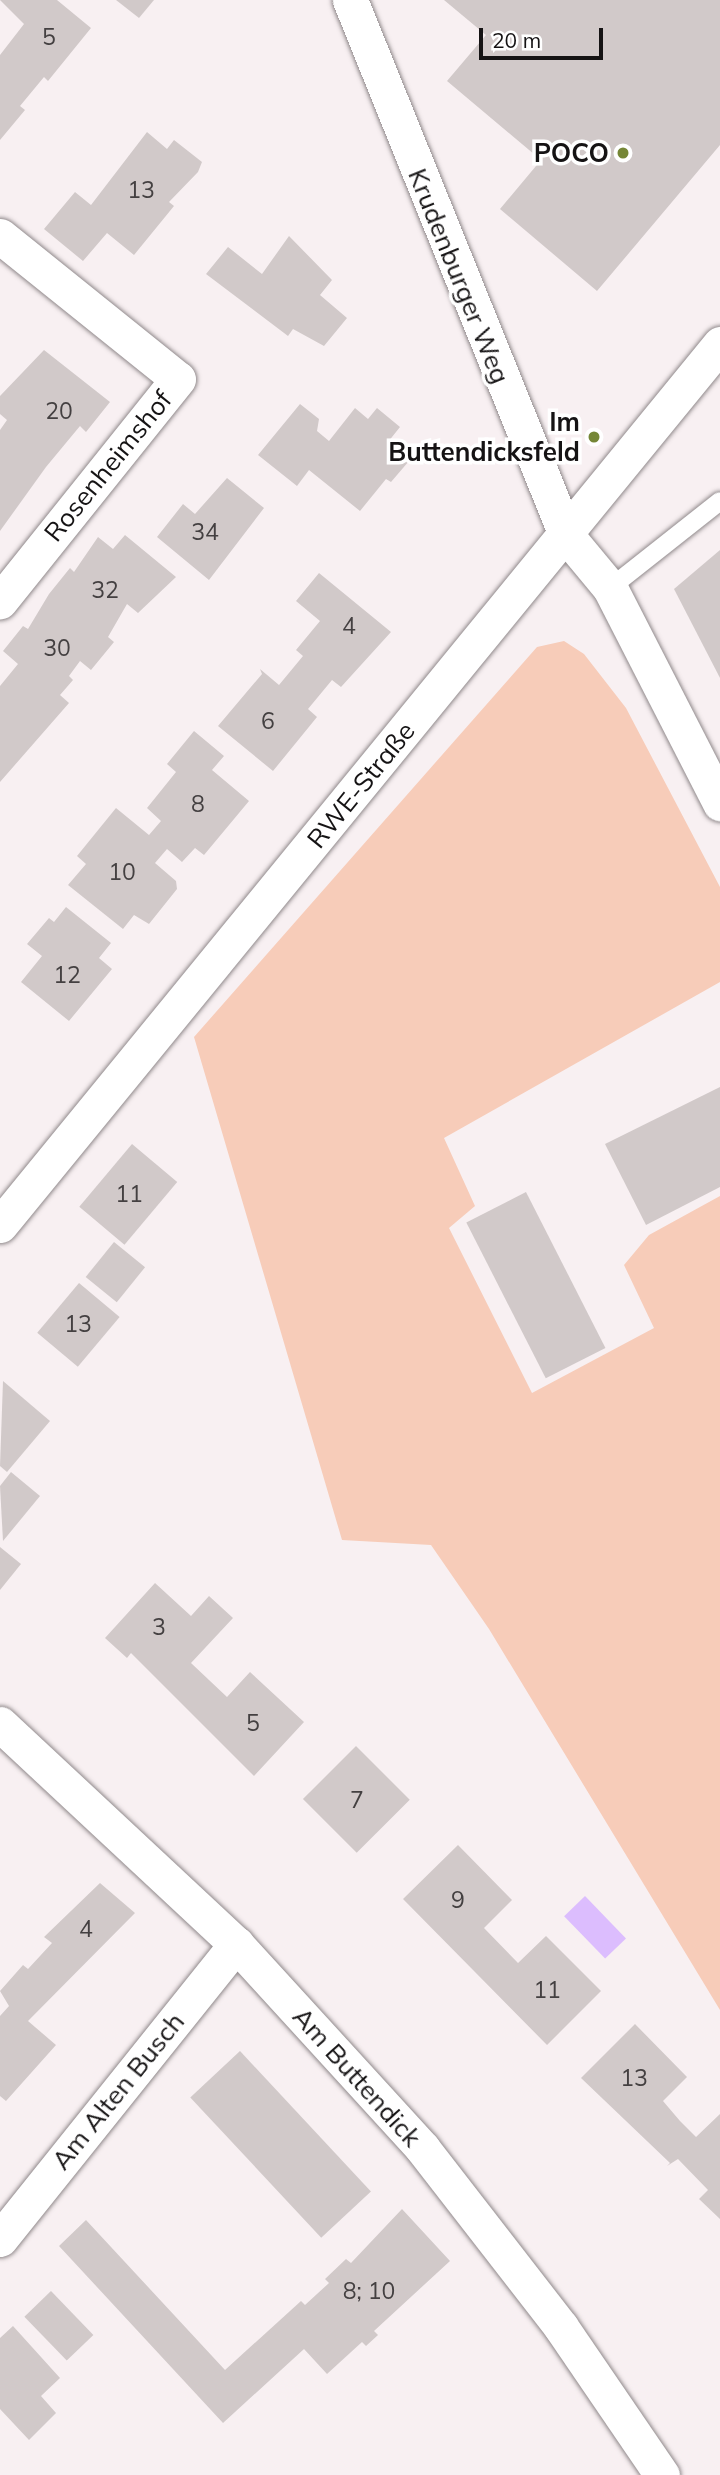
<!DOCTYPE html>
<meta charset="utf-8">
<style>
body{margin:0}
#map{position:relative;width:720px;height:2475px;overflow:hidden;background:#f8f0f2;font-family:Mulish,sans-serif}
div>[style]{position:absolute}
.green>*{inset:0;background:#f7ccb9}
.water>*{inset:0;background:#dcbdfe;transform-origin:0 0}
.building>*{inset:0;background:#d1c9c9;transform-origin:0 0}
.roads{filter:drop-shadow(0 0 2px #90898b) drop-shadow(0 0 2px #90898b)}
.lane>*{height:18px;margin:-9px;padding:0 9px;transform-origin:9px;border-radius:9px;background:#fff}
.street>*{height:35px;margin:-17.5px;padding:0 17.5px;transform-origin:17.5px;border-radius:17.5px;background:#fff}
.dots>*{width:19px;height:19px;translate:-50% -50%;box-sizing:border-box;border:4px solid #fff;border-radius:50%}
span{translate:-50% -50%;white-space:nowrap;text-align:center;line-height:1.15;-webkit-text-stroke:7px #fff;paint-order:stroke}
.number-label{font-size:23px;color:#444041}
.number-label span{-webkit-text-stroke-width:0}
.poi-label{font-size:26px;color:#151314;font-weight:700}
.right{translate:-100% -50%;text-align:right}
.street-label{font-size:26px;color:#151314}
.scale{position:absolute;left:479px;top:28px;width:124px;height:32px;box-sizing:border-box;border:4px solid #151314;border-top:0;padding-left:9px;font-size:21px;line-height:24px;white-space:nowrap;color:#151314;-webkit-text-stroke:5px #fff;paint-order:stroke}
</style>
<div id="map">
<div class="green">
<div style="clip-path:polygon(564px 641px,584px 654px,626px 708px,720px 887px,720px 982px,444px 1138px,475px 1206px,449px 1228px,532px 1393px,654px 1328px,624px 1265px,649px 1235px,720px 1196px,720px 2010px,489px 1629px,431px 1545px,342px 1540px,194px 1037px,537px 647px)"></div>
</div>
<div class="water">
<div style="left:585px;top:1896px;width:59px;height:29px;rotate:46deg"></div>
</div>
<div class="building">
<div style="clip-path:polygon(0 0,57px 0,91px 28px,48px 81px,44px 77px,20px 106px,25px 110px,0 140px,0 55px,24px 24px)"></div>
<div style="clip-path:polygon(116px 0,154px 0,139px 18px)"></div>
<div style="clip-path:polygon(444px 0,720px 0,720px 145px,597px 291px,500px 209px,541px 160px,447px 81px,486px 35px)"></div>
<div style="clip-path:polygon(147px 132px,167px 149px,174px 140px,202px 162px,198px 172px,169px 202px,174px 206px,134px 255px,107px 233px,83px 261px,44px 229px,75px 192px,91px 205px)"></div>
<div style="clip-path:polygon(289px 236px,332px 280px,320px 295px,347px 318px,324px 346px,293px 329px,288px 336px,206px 274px,228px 247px,262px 274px)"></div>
<div style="clip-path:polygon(44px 350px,110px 402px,86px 432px,80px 426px,46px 467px,0 531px,0 430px,7px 420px,0 414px,0 396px)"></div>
<div style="clip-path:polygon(300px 404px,319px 419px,317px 431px,329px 441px,355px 408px,368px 419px,377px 408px,400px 427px,388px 442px,409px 461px,391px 482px,386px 479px,360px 511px,309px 470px,297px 486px,258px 455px)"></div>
<div style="clip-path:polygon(227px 478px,264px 508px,209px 580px,157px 537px,183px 504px,195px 514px)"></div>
<div style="clip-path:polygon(125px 535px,176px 577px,138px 613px,127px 604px,108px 637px,114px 642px,91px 670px,80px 661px,69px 676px,73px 680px,60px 695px,69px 703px,0 782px,0 686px,18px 664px,3px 651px,23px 626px,28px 629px,49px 594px,70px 568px,74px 572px,98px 537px,113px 549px)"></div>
<div style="clip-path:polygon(720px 550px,720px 678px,674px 589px)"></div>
<div style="clip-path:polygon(319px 573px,391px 632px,341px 687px,332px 680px,308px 709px,317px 717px,273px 771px,218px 726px,262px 674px,260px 669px,279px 685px,303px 656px,296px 650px,320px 621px,296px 601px)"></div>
<div style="clip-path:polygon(194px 731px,224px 756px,212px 770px,249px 801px,204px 855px,195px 848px,182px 862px,167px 849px,155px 863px,176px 881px,177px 889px,149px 924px,134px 915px,123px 929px,68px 885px,86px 864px,77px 856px,116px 808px,149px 835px,161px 821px,147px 808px,176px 772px,167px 764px)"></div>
<div style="clip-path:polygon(66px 907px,111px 943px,99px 958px,112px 969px,69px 1021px,21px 982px,42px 956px,27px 944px,49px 918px,54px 922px)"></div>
<div style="clip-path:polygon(720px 1087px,720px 1187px,646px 1225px,605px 1144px)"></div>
<div style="left:132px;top:1144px;width:59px;height:82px;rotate:40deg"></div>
<div style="left:526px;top:1192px;width:175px;height:67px;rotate:63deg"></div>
<div style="left:114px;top:1242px;width:40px;height:45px;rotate:39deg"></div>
<div style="left:79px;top:1283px;width:53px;height:65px;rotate:40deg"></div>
<div style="clip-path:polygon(3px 1381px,50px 1421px,7px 1472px,0 1466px)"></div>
<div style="clip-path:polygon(11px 1472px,40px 1496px,3px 1541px,0 1486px)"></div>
<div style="clip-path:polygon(0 1547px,21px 1564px,0 1590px)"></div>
<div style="clip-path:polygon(155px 1583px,191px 1616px,209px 1596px,233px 1618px,191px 1663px,227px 1697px,250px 1672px,304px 1722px,254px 1776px,131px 1653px,127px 1658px,105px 1638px)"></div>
<div style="left:356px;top:1746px;width:76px;height:75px;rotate:45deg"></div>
<div style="clip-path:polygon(458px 1845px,512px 1900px,484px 1928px,518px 1963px,546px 1936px,601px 1991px,547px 2045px,403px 1899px)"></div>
<div style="clip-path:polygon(100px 1883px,135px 1913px,28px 2021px,56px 2045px,6px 2101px,0 2096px,0 2016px,9px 2006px,0 1991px,23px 1965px,28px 1969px,52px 1943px,44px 1937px)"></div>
<div style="clip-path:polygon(635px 2024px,687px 2077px,663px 2101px,680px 2121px,696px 2137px,720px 2114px,720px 2219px,699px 2199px,708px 2190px,678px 2159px,667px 2166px,670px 2163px,581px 2078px)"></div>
<div style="left:240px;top:2051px;width:192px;height:68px;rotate:47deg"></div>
<div style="clip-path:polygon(402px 2209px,450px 2261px,374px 2331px,378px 2335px,366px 2346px,362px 2342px,327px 2374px,304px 2349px,223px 2423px,59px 2246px,86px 2220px,225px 2370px,301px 2301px,305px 2305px,329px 2283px,325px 2279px,346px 2259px,351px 2263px)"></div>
<div style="left:51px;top:2291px;width:61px;height:37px;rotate:46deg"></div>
<div style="clip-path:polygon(13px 2326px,60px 2378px,41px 2396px,56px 2413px,29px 2440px,0 2409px,0 2338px)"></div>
</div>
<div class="roads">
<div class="lane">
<div style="left:610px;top:588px;width:140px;rotate:-38.3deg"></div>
</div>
<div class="street">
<div style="left:350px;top:0;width:577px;rotate:68.01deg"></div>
<div style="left:566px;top:535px;width:69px;rotate:50.3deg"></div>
<div style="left:610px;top:588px;width:242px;rotate:62.9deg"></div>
<div style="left:0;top:236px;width:228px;rotate:38.8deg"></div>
<div style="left:178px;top:379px;width:285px;rotate:128.7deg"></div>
<div style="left:0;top:1225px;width:1138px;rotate:-50.74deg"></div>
<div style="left:0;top:1724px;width:323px;rotate:43deg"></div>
<div style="left:236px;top:1944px;width:277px;rotate:47.6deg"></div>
<div style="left:423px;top:2149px;width:225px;rotate:52.2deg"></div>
<div style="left:561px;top:2327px;width:179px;rotate:55.7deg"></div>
<div style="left:0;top:2239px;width:378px;rotate:-51.3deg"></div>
</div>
</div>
<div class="dots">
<div style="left:623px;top:153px;background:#758636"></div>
<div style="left:594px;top:437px;background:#758636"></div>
</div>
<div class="number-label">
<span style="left:49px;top:37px">5</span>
<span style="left:141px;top:190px">13</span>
<span style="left:59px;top:411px">20</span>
<span style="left:205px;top:532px">34</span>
<span style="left:105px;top:590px">32</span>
<span style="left:349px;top:626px">4</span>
<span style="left:57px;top:648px">30</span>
<span style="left:268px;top:721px">6</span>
<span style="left:198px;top:804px">8</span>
<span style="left:122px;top:872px">10</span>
<span style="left:67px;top:975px">12</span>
<span style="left:129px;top:1194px">11</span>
<span style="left:78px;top:1324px">13</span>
<span style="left:159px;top:1627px">3</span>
<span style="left:253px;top:1723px">5</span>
<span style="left:357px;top:1800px">7</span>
<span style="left:458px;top:1900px">9</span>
<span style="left:86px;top:1929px">4</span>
<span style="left:547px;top:1990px">11</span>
<span style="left:634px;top:2078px">13</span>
<span style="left:369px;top:2291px">8; 10</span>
</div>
<div class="poi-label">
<span class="right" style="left:609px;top:153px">POCO</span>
<span class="right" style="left:580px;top:437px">Im<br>Buttendicksfeld</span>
</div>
<div class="street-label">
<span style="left:459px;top:276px;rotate:68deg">Krudenburger Weg</span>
<span style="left:108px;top:466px;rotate:-51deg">Rosenheimshof</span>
<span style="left:361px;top:785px;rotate:-51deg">RWE-Straße</span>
<span style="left:357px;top:2077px;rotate:48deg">Am Buttendick</span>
<span style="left:118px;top:2091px;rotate:-51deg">Am Alten Busch</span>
</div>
<div class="scale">20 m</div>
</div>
